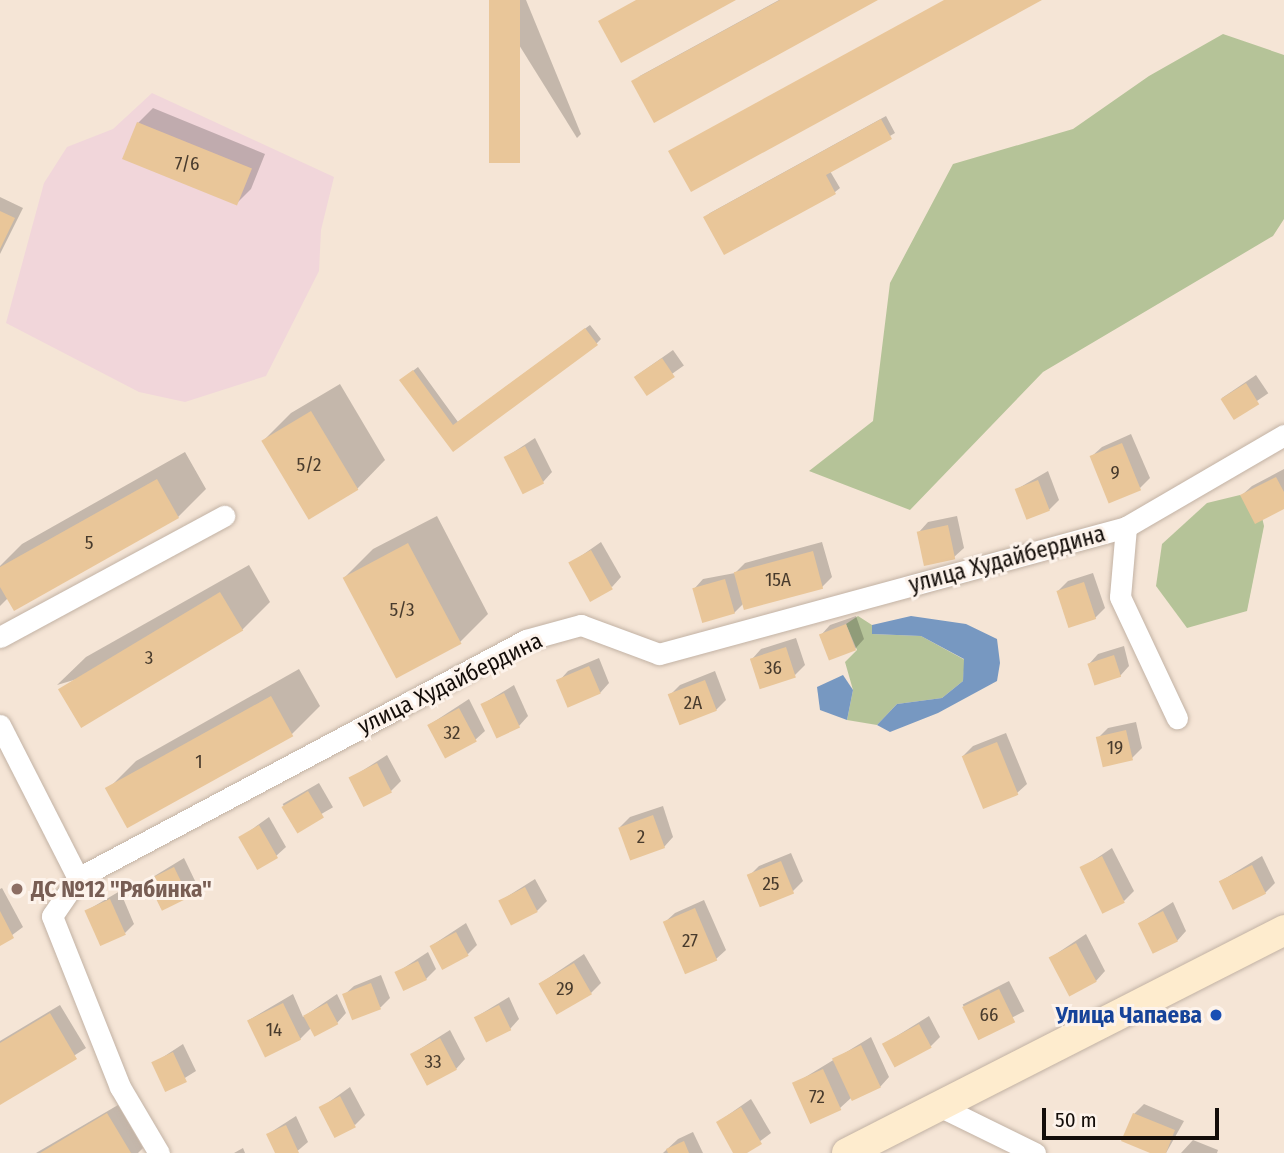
<!DOCTYPE html>
<meta charset="utf-8">
<style>
body{margin:0}
#map{position:relative;width:1284px;height:1153px;overflow:hidden;background:#f5e5d6;font-family:"Fira Sans Condensed",sans-serif}
div>[style]{position:absolute}
.industrial>*{inset:0;background:#f1d6da}
.green>*{inset:0;background:#b5c398}
.water>*{inset:0;background:#7798c1}
.shadow>*{inset:0;background:#0003;transform-origin:0 0}
.building>*{inset:0;background:#e9c699;transform-origin:0 0}
.roads{filter:drop-shadow(0 0 2px #c2b2a4) drop-shadow(0 0 2px #c2b2a4)}
.minor>*{height:21px;margin:-10.5px;padding:0 10.5px;transform-origin:10.5px;border-radius:10.5px;background:#fff}
.secondary>*{height:30px;margin:-15px;padding:0 15px;transform-origin:15px;border-radius:15px;background:#feecce}
.dots>*{width:19px;height:19px;translate:-50% -50%;box-sizing:border-box;border:4px solid #fdf3eb;border-radius:50%}
span{translate:-50% -50%;white-space:nowrap;text-align:center;line-height:1.15;-webkit-text-stroke:6px #fdf3eb;paint-order:stroke}
.number-label{font-size:19px;color:#483b2d}
.number-label span{-webkit-text-stroke-width:0}
.street-label{font-size:23px;color:#130d09}
.education-label{font-size:23px;color:#785e54;font-weight:700}
.left{translate:0 -50%;text-align:left}
.transit-label{font-size:23px;color:#164399;font-weight:700}
.right{translate:-100% -50%;text-align:right}
.scale{position:absolute;left:1042px;top:1108px;width:177px;height:32px;box-sizing:border-box;border:4px solid #130d09;border-top:0;padding-left:9px;font-size:21px;line-height:24px;white-space:nowrap;color:#130d09;-webkit-text-stroke:5px #fdf3eb;paint-order:stroke}
</style>
<div id="map">
<div class="industrial">
<div style="clip-path:polygon(152px 93px,334px 177px,321px 230px,319px 271px,266px 376px,185px 402px,139px 392px,6px 323px,44px 183px,67px 147px,113px 129px)"></div>
</div>
<div class="green">
<div style="clip-path:polygon(1223px 34px,1284px 55px,1284px 219px,1273px 236px,1043px 372px,910px 510px,809px 471px,873px 421px,890px 283px,953px 164px,1073px 129px,1149px 76px)"></div>
<div style="clip-path:polygon(1240px 495px,1258px 500px,1264px 526px,1247px 611px,1187px 628px,1156px 586px,1162px 544px,1207px 503px)"></div>
<div style="clip-path:polygon(858px 616px,872px 625px,872px 634px,921px 636px,965px 660px,963px 681px,942px 698px,897px 704px,877px 725px,847px 720px,853px 690px,845px 662px,857px 650px,846px 624px)"></div>
</div>
<div class="water">
<div style="clip-path:polygon(911px 616px,966px 624px,997px 639px,1000px 663px,997px 681px,938px 713px,890px 732px,877px 725px,897px 704px,942px 698px,963px 681px,964px 659px,921px 636px,872px 634px,872px 625px)"></div>
<div style="clip-path:polygon(843px 675px,853px 690px,847px 720px,820px 710px,817px 687px)"></div>
</div>
<div class="shadow">
<div style="clip-path:polygon(491px 0,526px 0,581px 134px,577px 138px)"></div>
<div style="clip-path:polygon(779px 0,874px 0,638px 77px)"></div>
<div style="clip-path:polygon(153px 108px,265px 154px,251px 189px,236px 204px,138px 123px)"></div>
<div style="clip-path:polygon(886px 116px,895px 133px,830px 171px,840px 188px,835px 192px,725px 253px,705px 217px,710px 213px)"></div>
<div style="clip-path:polygon(0 197px,23px 208px,0 254px)"></div>
<div style="clip-path:polygon(590px 325px,601px 339px,596px 344px,453px 449px,406px 376px,418px 367px,458px 422px)"></div>
<div style="left:673px;top:350px;width:19px;height:46px;rotate:55deg"></div>
<div style="left:1256px;top:375px;width:22px;height:41px;rotate:56deg"></div>
<div style="clip-path:polygon(340px 384px,385px 460px,357px 489px,263px 441px,291px 413px)"></div>
<div style="clip-path:polygon(1131px 434px,1150px 478px,1140px 488px,1092px 456px,1102px 447px)"></div>
<div style="clip-path:polygon(535px 438px,552px 472px,543px 482px,506px 457px)"></div>
<div style="clip-path:polygon(185px 452px,206px 489px,178px 517px,8px 598px,0 606px,0 566px,22px 544px)"></div>
<div style="clip-path:polygon(1284px 469px,1284px 507px,1242px 495px,1252px 486px)"></div>
<div style="clip-path:polygon(1048px 471px,1059px 500px,1049px 510px,1017px 489px)"></div>
<div style="clip-path:polygon(437px 516px,488px 614px,460px 642px,396px 676px,345px 577px,373px 549px)"></div>
<div style="clip-path:polygon(957px 516px,964px 548px,954px 557px,919px 532px,928px 522px)"></div>
<div style="clip-path:polygon(601px 542px,621px 577px,612px 587px,571px 563px)"></div>
<div style="clip-path:polygon(822px 542px,832px 577px,822px 587px,744px 603px,734px 613px,694px 589px,703px 579px,735px 573px,745px 563px)"></div>
<div style="clip-path:polygon(249px 565px,270px 602px,242px 630px,57px 685px,86px 657px)"></div>
<div style="clip-path:polygon(1093px 573px,1105px 608px,1095px 618px,1058px 591px,1068px 581px)"></div>
<div style="clip-path:polygon(856px 616px,864px 639px,855px 649px,821px 635px,830px 625px)"></div>
<div style="clip-path:polygon(796px 638px,805px 665px,795px 675px,752px 659px,761px 649px)"></div>
<div style="clip-path:polygon(1124px 646px,1129px 666px,1120px 676px,1089px 664px,1098px 654px)"></div>
<div style="clip-path:polygon(599px 658px,609px 683px,600px 693px,559px 681px,568px 671px)"></div>
<div style="clip-path:polygon(299px 669px,320px 706px,292px 734px,108px 789px,136px 761px)"></div>
<div style="clip-path:polygon(715px 671px,726px 700px,716px 710px,671px 694px,680px 685px)"></div>
<div style="clip-path:polygon(514px 685px,528px 716px,519px 726px,483px 704px)"></div>
<div style="clip-path:polygon(469px 699px,485px 731px,475px 740px,429px 725px)"></div>
<div style="clip-path:polygon(1136px 722px,1142px 748px,1132px 758px,1098px 738px,1108px 728px)"></div>
<div style="clip-path:polygon(1006px 733px,1027px 784px,1017px 793px,963px 756px,973px 746px)"></div>
<div style="clip-path:polygon(387px 755px,401px 781px,391px 791px,351px 778px)"></div>
<div style="left:319px;top:783px;width:28px;height:42px;rotate:60deg"></div>
<div style="clip-path:polygon(663px 806px,673px 837px,664px 847px,620px 827px,630px 817px)"></div>
<div style="clip-path:polygon(269px 817px,286px 847px,276px 856px,240px 838px)"></div>
<div style="clip-path:polygon(1112px 848px,1134px 891px,1124px 901px,1082px 868px)"></div>
<div style="clip-path:polygon(791px 853px,803px 881px,793px 891px,749px 876px,759px 866px)"></div>
<div style="clip-path:polygon(1262px 856px,1275px 883px,1265px 893px,1221px 881px)"></div>
<div style="clip-path:polygon(184px 858px,198px 887px,161px 908px,148px 880px)"></div>
<div style="clip-path:polygon(535px 879px,547px 901px,537px 911px,500px 901px)"></div>
<div style="clip-path:polygon(2px 888px,23px 927px,0 944px,0 889px)"></div>
<div style="clip-path:polygon(120px 891px,134px 924px,125px 933px,86px 911px)"></div>
<div style="clip-path:polygon(704px 900px,726px 950px,716px 959px,687px 972px,665px 922px,675px 913px)"></div>
<div style="clip-path:polygon(1173px 902px,1186px 931px,1177px 941px,1140px 923px)"></div>
<div style="clip-path:polygon(466px 923px,477px 945px,468px 954px,431px 946px)"></div>
<div style="clip-path:polygon(1086px 934px,1105px 971px,1096px 981px,1050px 958px)"></div>
<div style="clip-path:polygon(428px 952px,436px 969px,426px 979px,396px 973px)"></div>
<div style="clip-path:polygon(584px 954px,601px 983px,591px 993px,541px 983px)"></div>
<div style="clip-path:polygon(381px 975px,390px 998px,381px 1007px,353px 1018px,344px 995px,354px 986px)"></div>
<div style="left:1009px;top:981px;width:34px;height:52px;rotate:63deg"></div>
<div style="clip-path:polygon(293px 994px,303px 1017px,337px 994px,346px 1013px,337px 1023px,311px 1028px,300px 1039px,249px 1020px)"></div>
<div style="clip-path:polygon(509px 997px,519px 1019px,510px 1029px,476px 1017px)"></div>
<div style="clip-path:polygon(60px 1005px,86px 1048px,0 1103px,0 1041px)"></div>
<div style="clip-path:polygon(929px 1016px,940px 1037px,930px 1047px,884px 1044px)"></div>
<div style="clip-path:polygon(450px 1030px,465px 1059px,456px 1069px,412px 1054px)"></div>
<div style="clip-path:polygon(871px 1037px,889px 1077px,880px 1087px,851px 1098px,840px 1108px,812px 1122px,794px 1084px)"></div>
<div style="clip-path:polygon(183px 1044px,196px 1071px,167px 1089px,154px 1063px)"></div>
<div style="clip-path:polygon(350px 1087px,365px 1115px,355px 1125px,322px 1107px)"></div>
<div style="clip-path:polygon(751px 1099px,771px 1133px,744px 1153px,735px 1153px,718px 1122px)"></div>
<div style="clip-path:polygon(1144px 1104px,1184px 1121px,1166px 1153px,1123px 1140px,1134px 1114px)"></div>
<div style="clip-path:polygon(118px 1105px,143px 1148px,138px 1153px,36px 1153px)"></div>
<div style="clip-path:polygon(296px 1116px,308px 1142px,295px 1153px,276px 1153px,268px 1134px)"></div>
<div style="clip-path:polygon(693px 1132px,703px 1153px,663px 1153px,678px 1139px)"></div>
<div style="clip-path:polygon(1193px 1140px,1218px 1150px,1217px 1153px,1181px 1153px)"></div>
<div style="clip-path:polygon(243px 1148px,245px 1153px,234px 1153px)"></div>
</div>
<div class="building">
<div style="left:489px;top:0;width:31px;height:163px"></div>
<div style="clip-path:polygon(636px 0,736px 0,621px 63px,598px 21px)"></div>
<div style="clip-path:polygon(780px 0,878px 0,654px 123px,631px 81px)"></div>
<div style="clip-path:polygon(944px 0,1042px 0,691px 192px,668px 151px)"></div>
<div style="clip-path:polygon(881px 119px,892px 139px,826px 175px,836px 194px,724px 255px,703px 217px)"></div>
<div style="left:137px;top:122px;width:124px;height:40px;rotate:22deg"></div>
<div style="clip-path:polygon(0 211px,15px 218px,0 249px)"></div>
<div style="clip-path:polygon(585px 328px,598px 345px,453px 452px,399px 380px,413px 370px,453px 425px)"></div>
<div style="left:662px;top:358px;width:23px;height:34px;rotate:56deg"></div>
<div style="left:1246px;top:383px;width:25px;height:30px;rotate:58deg"></div>
<div style="left:311px;top:411px;width:92px;height:58px;rotate:59deg"></div>
<div style="left:1122px;top:443px;width:51px;height:35px;rotate:68deg"></div>
<div style="left:525px;top:446px;width:42px;height:24px;rotate:63deg"></div>
<div style="clip-path:polygon(1276px 477px,1284px 492px,1284px 509px,1255px 524px,1240px 495px)"></div>
<div style="clip-path:polygon(157px 479px,179px 518px,14px 611px,0 587px,0 567px)"></div>
<div style="left:1038px;top:480px;width:33px;height:25px;rotate:69deg"></div>
<div style="left:948px;top:525px;width:35px;height:32px;rotate:78deg"></div>
<div style="left:408px;top:543px;width:114px;height:74px;rotate:62deg"></div>
<div style="left:591px;top:550px;width:45px;height:26px;rotate:61deg"></div>
<div style="left:813px;top:551px;width:39px;height:82px;rotate:75deg"></div>
<div style="left:725px;top:579px;width:36px;height:34px;rotate:74deg"></div>
<div style="left:1084px;top:582px;width:39px;height:29px;rotate:72deg"></div>
<div style="left:220px;top:592px;width:45px;height:189px;rotate:59deg"></div>
<div style="left:846px;top:624px;width:28px;height:29px;rotate:69deg"></div>
<div style="left:786px;top:647px;width:32px;height:38px;rotate:72deg"></div>
<div style="left:1114px;top:655px;width:23px;height:28px;rotate:72deg"></div>
<div style="left:589px;top:666px;width:30px;height:36px;rotate:67deg"></div>
<div style="left:705px;top:680px;width:33px;height:40px;rotate:69deg"></div>
<div style="left:504px;top:693px;width:38px;height:26px;rotate:65deg"></div>
<div style="left:271px;top:696px;width:46px;height:190px;rotate:61deg"></div>
<div style="left:459px;top:708px;width:38px;height:36px;rotate:62deg"></div>
<div style="left:1126px;top:730px;width:31px;height:31px;rotate:77deg"></div>
<div style="left:997px;top:742px;width:57px;height:38px;rotate:68deg"></div>
<div style="left:377px;top:763px;width:33px;height:32px;rotate:63deg"></div>
<div style="left:308px;top:791px;width:31px;height:31px;rotate:59deg"></div>
<div style="left:653px;top:815px;width:35px;height:37px;rotate:70deg"></div>
<div style="left:259px;top:825px;width:38px;height:24px;rotate:60deg"></div>
<div style="left:1102px;top:856px;width:52px;height:25px;rotate:64deg"></div>
<div style="left:781px;top:861px;width:35px;height:37px;rotate:68deg"></div>
<div style="left:1252px;top:865px;width:32px;height:37px;rotate:64deg"></div>
<div style="left:174px;top:867px;width:34px;height:30px;rotate:64deg"></div>
<div style="left:525px;top:887px;width:28px;height:30px;rotate:63deg"></div>
<div style="left:110px;top:899px;width:39px;height:28px;rotate:66deg"></div>
<div style="left:695px;top:908px;width:57px;height:35px;rotate:67deg"></div>
<div style="clip-path:polygon(0 911px,14px 938px,0 946px)"></div>
<div style="left:1163px;top:911px;width:34px;height:28px;rotate:64deg"></div>
<div style="left:456px;top:932px;width:27px;height:30px;rotate:62deg"></div>
<div style="left:1076px;top:943px;width:44px;height:31px;rotate:62deg"></div>
<div style="left:418px;top:961px;width:21px;height:26px;rotate:65deg"></div>
<div style="left:574px;top:963px;width:36px;height:41px;rotate:60deg"></div>
<div style="left:371px;top:983px;width:28px;height:31px;rotate:69deg"></div>
<div style="left:999px;top:989px;width:37px;height:41px;rotate:64deg"></div>
<div style="left:283px;top:1003px;width:41px;height:40px;rotate:64deg"></div>
<div style="left:327px;top:1003px;width:24px;height:27px;rotate:62deg"></div>
<div style="left:499px;top:1005px;width:28px;height:28px;rotate:64deg"></div>
<div style="clip-path:polygon(50px 1013px,77px 1059px,0 1105px,0 1043px)"></div>
<div style="left:919px;top:1024px;width:27px;height:42px;rotate:62deg"></div>
<div style="left:440px;top:1038px;width:36px;height:34px;rotate:62deg"></div>
<div style="left:861px;top:1045px;width:47px;height:32px;rotate:65deg"></div>
<div style="left:173px;top:1052px;width:33px;height:24px;rotate:65deg"></div>
<div style="left:823px;top:1069px;width:45px;height:34px;rotate:66deg"></div>
<div style="left:340px;top:1096px;width:35px;height:24px;rotate:63deg"></div>
<div style="clip-path:polygon(741px 1107px,762px 1144px,747px 1153px,733px 1153px,716px 1122px)"></div>
<div style="clip-path:polygon(107px 1113px,131px 1153px,40px 1153px)"></div>
<div style="clip-path:polygon(1133px 1113px,1175px 1130px,1166px 1153px,1150px 1153px,1121px 1141px)"></div>
<div style="clip-path:polygon(286px 1125px,299px 1153px,275px 1153px,266px 1134px)"></div>
<div style="clip-path:polygon(684px 1141px,689px 1153px,668px 1153px,666px 1149px)"></div>
</div>
<div class="roads">
<div class="minor">
<div style="left:1126px;top:527px;width:70px;rotate:94.9deg"></div>
<div style="left:1120px;top:597px;width:134px;rotate:64.8deg"></div>
<div style="left:0;top:637px;width:255px;rotate:-28.4deg"></div>
<div style="left:0;top:725px;width:172px;rotate:63deg"></div>
<div style="left:939px;top:1106px;width:107px;rotate:26.1deg"></div>
<div style="left:159px;top:1153px;width:77px;rotate:-120.6deg"></div>
<div style="left:120px;top:1087px;width:184px;rotate:-111.7deg"></div>
<div style="left:52px;top:916px;width:46px;rotate:-55.6deg"></div>
<div style="left:78px;top:878px;width:507px;rotate:-27.98deg"></div>
<div style="left:526px;top:640px;width:57px;rotate:-15.3deg"></div>
<div style="left:581px;top:625px;width:83px;rotate:20.4deg"></div>
<div style="left:659px;top:654px;width:484px;rotate:-15.2deg"></div>
<div style="left:1126px;top:527px;width:183px;rotate:-30.2deg"></div>
</div>
<div class="secondary">
<div style="left:847px;top:1153px;width:491px;rotate:-27deg"></div>
</div>
</div>
<div class="dots">
<div style="left:17px;top:889px;background:#8d6e63"></div>
<div style="left:1216px;top:1015px;background:#1a4fb4"></div>
</div>
<div class="number-label">
<span style="left:187px;top:164px">7/6</span>
<span style="left:309px;top:465px">5/2</span>
<span style="left:1115px;top:473px">9</span>
<span style="left:89px;top:543px">5</span>
<span style="left:778px;top:580px">15А</span>
<span style="left:402px;top:610px">5/3</span>
<span style="left:149px;top:658px">3</span>
<span style="left:773px;top:668px">36</span>
<span style="left:693px;top:703px">2А</span>
<span style="left:452px;top:733px">32</span>
<span style="left:1115px;top:748px">19</span>
<span style="left:199px;top:762px">1</span>
<span style="left:641px;top:837px">2</span>
<span style="left:771px;top:884px">25</span>
<span style="left:690px;top:941px">27</span>
<span style="left:565px;top:989px">29</span>
<span style="left:989px;top:1015px">66</span>
<span style="left:274px;top:1030px">14</span>
<span style="left:433px;top:1062px">33</span>
<span style="left:817px;top:1097px">72</span>
</div>
<div class="street-label">
<span style="left:1007px;top:559px;rotate:-15deg">улица Худайбердина</span>
<span style="left:450px;top:683px;rotate:-26deg">улица Худайбердина</span>
</div>
<div class="education-label">
<span class="left" style="left:31px;top:889px">ДС №12 "Рябинка"</span>
</div>
<div class="transit-label">
<span class="right" style="left:1202px;top:1015px">Улица Чапаева</span>
</div>
<div class="scale">50 m</div>
</div>
